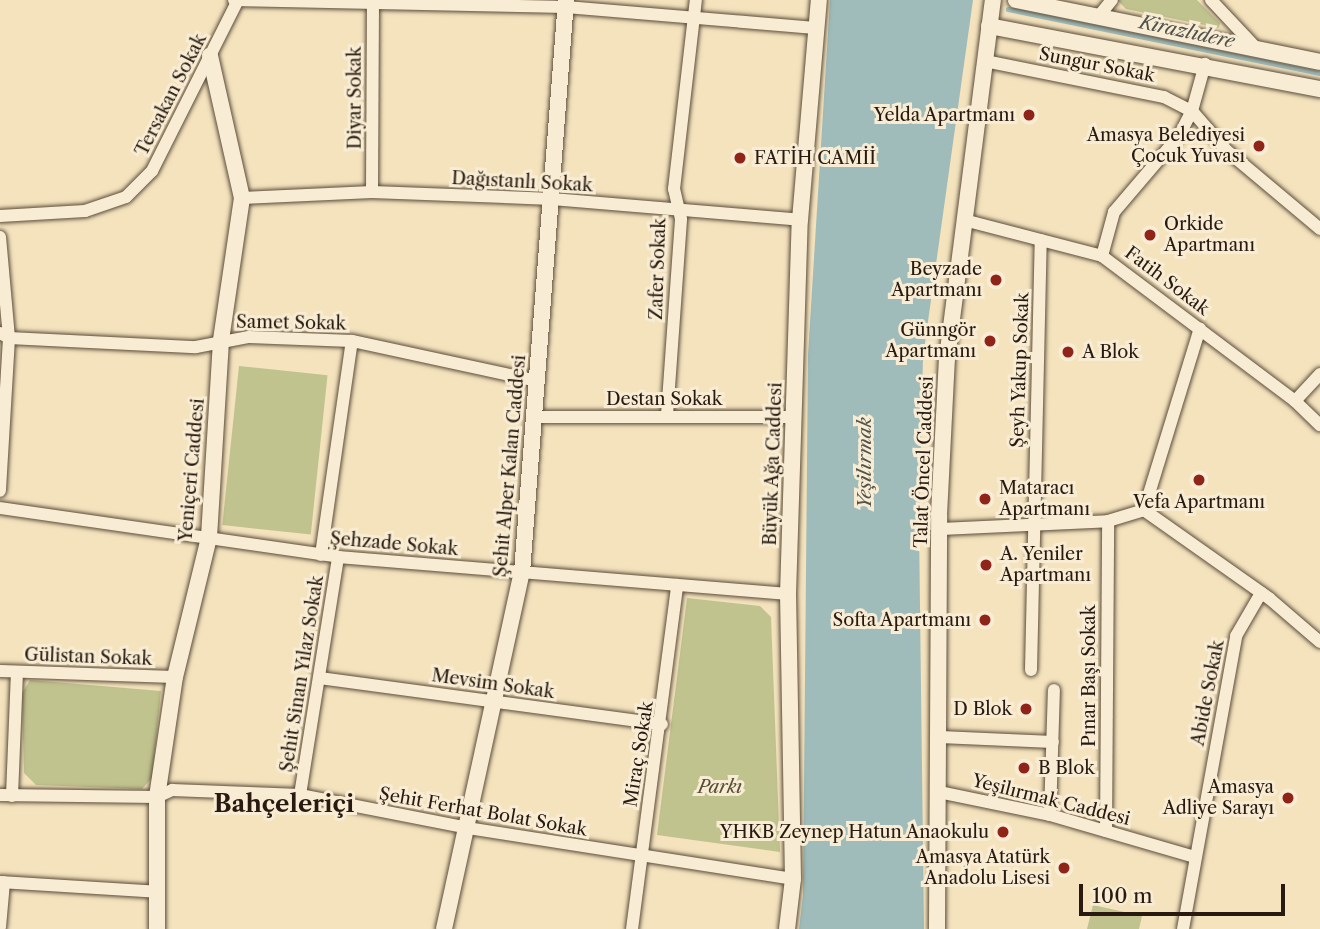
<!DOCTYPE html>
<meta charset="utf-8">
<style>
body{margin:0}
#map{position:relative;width:1320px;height:929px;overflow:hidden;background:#f4e3bd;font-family:"Libre Caslon Text",serif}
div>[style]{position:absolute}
.green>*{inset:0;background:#c0c38e;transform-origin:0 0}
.water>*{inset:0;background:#9fbcba}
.stream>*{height:4.5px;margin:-2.25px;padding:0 2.25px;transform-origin:2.25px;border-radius:2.25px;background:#9fbcba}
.roads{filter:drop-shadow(0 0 2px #5b4c3b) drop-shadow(0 0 2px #5b4c3b)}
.minor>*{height:12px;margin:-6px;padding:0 6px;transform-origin:6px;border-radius:6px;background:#f8edd4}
.tertiary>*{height:16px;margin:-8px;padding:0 8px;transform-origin:8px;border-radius:8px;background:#f8edd4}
.dots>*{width:19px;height:19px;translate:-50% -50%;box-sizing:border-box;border:4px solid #f8edd4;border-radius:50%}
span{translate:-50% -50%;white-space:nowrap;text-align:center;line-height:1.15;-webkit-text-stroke:6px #f8edd4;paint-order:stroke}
.street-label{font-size:18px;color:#281a10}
.poi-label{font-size:18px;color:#281a10}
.right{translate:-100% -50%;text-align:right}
.left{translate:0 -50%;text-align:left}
.park-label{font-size:18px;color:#564d36;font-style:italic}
.water-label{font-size:19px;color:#52534c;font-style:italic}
.district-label{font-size:24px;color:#281a10;font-weight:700}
.scale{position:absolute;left:1079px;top:884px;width:206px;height:32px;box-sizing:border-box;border:4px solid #281a10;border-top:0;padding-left:9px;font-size:21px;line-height:24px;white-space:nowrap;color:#281a10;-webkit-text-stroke:5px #f8edd4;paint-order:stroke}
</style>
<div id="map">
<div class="green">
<div style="clip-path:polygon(1117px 0,1197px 0,1220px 23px,1219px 28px,1126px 9px)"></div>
<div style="left:239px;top:366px;width:89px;height:160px;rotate:6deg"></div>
<div style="clip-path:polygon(687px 598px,760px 606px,771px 617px,780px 852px,657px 835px)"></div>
<div style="clip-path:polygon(30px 680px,161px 691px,152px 778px,142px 789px,36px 785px,24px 773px,22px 693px)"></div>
<div style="clip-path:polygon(1093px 905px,1142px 916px,1139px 929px,1087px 929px)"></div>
</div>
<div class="water">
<div style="clip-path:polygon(830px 0,973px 0,923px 357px,919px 525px,924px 929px,799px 929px,803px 895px,808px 355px)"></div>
</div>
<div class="stream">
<div style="left:1008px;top:9px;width:318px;rotate:11.6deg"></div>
</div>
<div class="roads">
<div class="minor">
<div style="left:234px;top:0;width:332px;rotate:1.2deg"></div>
<div style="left:566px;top:7px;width:253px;rotate:4.8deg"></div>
<div style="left:1211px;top:0;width:67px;rotate:46.8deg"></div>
<div style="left:1098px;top:17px;width:22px;rotate:-51deg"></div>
<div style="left:985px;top:61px;width:183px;rotate:11.4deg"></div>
<div style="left:1164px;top:97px;width:31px;rotate:27deg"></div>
<div style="left:1192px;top:111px;width:52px;rotate:48.9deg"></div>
<div style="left:1226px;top:150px;width:123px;rotate:40deg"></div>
<div style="left:372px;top:192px;width:189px;rotate:-89.7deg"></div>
<div style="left:242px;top:198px;width:130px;rotate:-2.6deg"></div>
<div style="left:372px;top:192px;width:180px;rotate:2.2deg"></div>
<div style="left:552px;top:199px;width:249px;rotate:4.8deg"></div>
<div style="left:0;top:216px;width:85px;rotate:-3.4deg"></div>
<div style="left:85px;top:211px;width:43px;rotate:-18.9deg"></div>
<div style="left:126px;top:197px;width:37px;rotate:-45deg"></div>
<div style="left:152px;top:171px;width:191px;rotate:-63.3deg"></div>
<div style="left:964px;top:220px;width:143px;rotate:14.6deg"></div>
<div style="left:1102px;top:256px;width:241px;rotate:36.9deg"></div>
<div style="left:1295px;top:401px;width:35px;rotate:44deg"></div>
<div style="left:0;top:237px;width:101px;rotate:84.9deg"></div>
<div style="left:9px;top:338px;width:153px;rotate:93.4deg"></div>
<div style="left:1102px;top:256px;width:46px;rotate:-74.7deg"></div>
<div style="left:1114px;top:212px;width:100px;rotate:-49.5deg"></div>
<div style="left:1179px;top:136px;width:28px;rotate:-63deg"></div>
<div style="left:1192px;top:111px;width:49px;rotate:-74.5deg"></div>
<div style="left:0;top:333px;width:10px;rotate:29deg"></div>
<div style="left:9px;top:338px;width:187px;rotate:2.8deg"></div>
<div style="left:196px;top:347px;width:54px;rotate:-10.7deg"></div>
<div style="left:249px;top:337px;width:103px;rotate:2.2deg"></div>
<div style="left:352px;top:341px;width:189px;rotate:12.2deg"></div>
<div style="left:1295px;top:401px;width:37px;rotate:-47deg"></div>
<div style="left:667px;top:415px;width:196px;rotate:-85.9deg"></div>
<div style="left:681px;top:219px;width:31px;rotate:-103deg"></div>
<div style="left:674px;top:189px;width:190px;rotate:-83.4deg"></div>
<div style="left:534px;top:417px;width:260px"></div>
<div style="left:0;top:508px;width:342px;rotate:8.2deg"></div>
<div style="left:338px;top:557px;width:452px;rotate:4.7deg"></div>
<div style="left:1144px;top:510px;width:190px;rotate:-72.9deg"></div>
<div style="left:941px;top:529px;width:167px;rotate:-2.7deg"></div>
<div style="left:1108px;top:521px;width:38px;rotate:-17deg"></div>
<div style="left:1144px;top:510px;width:154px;rotate:35.2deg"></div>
<div style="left:1270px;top:599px;width:66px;rotate:40.7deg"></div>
<div style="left:321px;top:555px;width:216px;rotate:-81.8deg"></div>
<div style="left:1031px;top:670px;width:430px;rotate:-88.7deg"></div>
<div style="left:0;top:671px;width:175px;rotate:2deg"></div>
<div style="left:320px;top:678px;width:345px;rotate:7.7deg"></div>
<div style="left:940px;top:737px;width:113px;rotate:2.5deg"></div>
<div style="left:939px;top:792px;width:113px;rotate:11.7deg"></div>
<div style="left:1050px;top:815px;width:151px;rotate:16.2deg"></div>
<div style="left:0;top:795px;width:157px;rotate:0.7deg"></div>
<div style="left:157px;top:797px;width:17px;rotate:-25deg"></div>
<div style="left:172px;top:790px;width:128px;rotate:2.2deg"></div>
<div style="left:300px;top:795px;width:171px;rotate:11.1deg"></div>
<div style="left:468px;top:828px;width:329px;rotate:8.9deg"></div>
<div style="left:300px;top:795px;width:241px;rotate:-80.9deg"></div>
<div style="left:12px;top:796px;width:124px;rotate:-87.7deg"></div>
<div style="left:1050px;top:815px;width:125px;rotate:-88.2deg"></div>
<div style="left:1106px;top:831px;width:310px;rotate:-89.6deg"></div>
<div style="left:0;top:882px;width:157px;rotate:3.6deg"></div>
<div style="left:0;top:927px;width:45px;rotate:-84.9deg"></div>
<div style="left:632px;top:929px;width:347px;rotate:-82.5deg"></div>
<div style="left:1183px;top:929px;width:298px;rotate:-79.7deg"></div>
<div style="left:1236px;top:636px;width:50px;rotate:-59.8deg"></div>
</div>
<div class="tertiary">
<div style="left:1016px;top:0;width:310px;rotate:11.5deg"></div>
<div style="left:989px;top:26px;width:337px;rotate:10.8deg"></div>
<div style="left:157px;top:929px;width:132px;rotate:-90deg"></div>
<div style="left:157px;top:797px;width:121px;rotate:-81.5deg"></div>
<div style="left:175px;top:677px;width:144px;rotate:-76.3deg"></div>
<div style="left:209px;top:537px;width:197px;rotate:-86.5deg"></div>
<div style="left:221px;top:340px;width:144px;rotate:-81.6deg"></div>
<div style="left:242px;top:198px;width:146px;rotate:-102.7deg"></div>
<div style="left:444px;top:929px;width:365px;rotate:-77.7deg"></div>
<div style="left:522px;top:572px;width:574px;rotate:-85.6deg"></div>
<div style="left:787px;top:929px;width:50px;rotate:-83.2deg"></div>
<div style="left:793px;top:879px;width:285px;rotate:-91deg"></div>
<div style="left:788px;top:594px;width:374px;rotate:-88.2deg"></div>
<div style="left:800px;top:220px;width:221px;rotate:-85.1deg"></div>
<div style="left:937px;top:929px;width:414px;rotate:-89.7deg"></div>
<div style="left:939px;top:515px;width:157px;rotate:-87.1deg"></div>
<div style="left:947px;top:358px;width:361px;rotate:-82.7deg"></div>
</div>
</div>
<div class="dots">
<div style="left:1029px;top:115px;background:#8f2418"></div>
<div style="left:1259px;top:146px;background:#8f2418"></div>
<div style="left:740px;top:158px;background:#8f2418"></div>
<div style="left:1150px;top:235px;background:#8f2418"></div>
<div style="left:996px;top:280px;background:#8f2418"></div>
<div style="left:990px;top:341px;background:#8f2418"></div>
<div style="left:1068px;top:352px;background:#8f2418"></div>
<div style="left:1199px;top:480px;background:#8f2418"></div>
<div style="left:985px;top:499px;background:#8f2418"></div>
<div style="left:986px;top:565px;background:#8f2418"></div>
<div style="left:985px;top:620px;background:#8f2418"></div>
<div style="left:1026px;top:709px;background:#8f2418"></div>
<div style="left:1024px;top:768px;background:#8f2418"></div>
<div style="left:1288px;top:798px;background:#8f2418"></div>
<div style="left:1003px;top:832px;background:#8f2418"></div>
<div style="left:1064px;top:868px;background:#8f2418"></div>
</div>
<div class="street-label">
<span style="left:1097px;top:65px;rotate:11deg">Sungur Sokak</span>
<span style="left:171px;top:95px;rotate:-63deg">Tersakan Sokak</span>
<span style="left:355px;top:98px;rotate:-90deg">Diyar Sokak</span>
<span style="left:522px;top:182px;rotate:3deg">Dağıstanlı Sokak</span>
<span style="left:658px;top:269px;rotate:-88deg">Zafer Sokak</span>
<span style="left:1167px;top:281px;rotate:37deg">Fatih Sokak</span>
<span style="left:291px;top:323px;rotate:1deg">Samet Sokak</span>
<span style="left:1020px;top:370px;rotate:-88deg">Şeyh Yakup Sokak</span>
<span style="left:664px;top:399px">Destan Sokak</span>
<span style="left:924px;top:462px;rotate:-88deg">Talat Öncel Caddesi</span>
<span style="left:773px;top:464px;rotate:-88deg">Büyük Ağa Caddesi</span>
<span style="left:510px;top:466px;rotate:-85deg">Şehit Alper Kalan Caddesi</span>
<span style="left:192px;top:470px;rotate:-85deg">Yeniçeri Caddesi</span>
<span style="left:394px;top:544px;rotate:5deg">Şehzade Sokak</span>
<span style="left:88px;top:657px;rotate:2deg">Gülistan Sokak</span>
<span style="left:302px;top:674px;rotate:-81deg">Şehit Sinan Yılaz Sokak</span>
<span style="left:1089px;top:676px;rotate:-90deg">Pınar Başı Sokak</span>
<span style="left:493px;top:684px;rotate:8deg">Mevsim Sokak</span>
<span style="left:1208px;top:693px;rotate:-79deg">Abide Sokak</span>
<span style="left:639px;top:754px;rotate:-81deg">Miraç Sokak</span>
<span style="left:1051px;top:800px;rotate:14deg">Yeşilırmak Caddesi</span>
<span style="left:483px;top:812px;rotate:10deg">Şehit Ferhat Bolat Sokak</span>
</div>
<div class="poi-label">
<span class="right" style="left:1015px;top:115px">Yelda Apartmanı</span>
<span class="right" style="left:1245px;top:146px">Amasya Belediyesi<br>Çocuk Yuvası</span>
<span class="left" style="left:754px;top:158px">FATİH CAMİİ</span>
<span class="left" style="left:1164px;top:235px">Orkide<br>Apartmanı</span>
<span class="right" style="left:982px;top:280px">Beyzade<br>Apartmanı</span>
<span class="right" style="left:976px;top:341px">Günngör<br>Apartmanı</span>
<span class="left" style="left:1082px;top:352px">A Blok</span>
<span class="left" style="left:999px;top:499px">Mataracı<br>Apartmanı</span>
<span style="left:1199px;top:502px">Vefa Apartmanı</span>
<span class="left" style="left:1000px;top:565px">A. Yeniler<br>Apartmanı</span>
<span class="right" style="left:971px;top:620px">Softa Apartmanı</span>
<span class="right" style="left:1012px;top:709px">D Blok</span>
<span class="left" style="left:1038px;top:768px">B Blok</span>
<span class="right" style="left:1274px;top:798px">Amasya<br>Adliye Sarayı</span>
<span class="right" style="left:989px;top:832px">YHKB Zeynep Hatun Anaokulu</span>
<span class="right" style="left:1050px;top:868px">Amasya Atatürk<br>Anadolu Lisesi</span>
</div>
<div class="park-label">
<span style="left:720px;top:787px">Parkı</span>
</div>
<div class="water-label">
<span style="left:1187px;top:32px;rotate:12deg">Kirazlıdere</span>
<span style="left:865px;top:463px;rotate:-90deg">Yeşilırmak</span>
</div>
<div class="district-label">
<span style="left:284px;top:804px">Bahçeleriçi</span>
</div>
<div class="scale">100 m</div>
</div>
